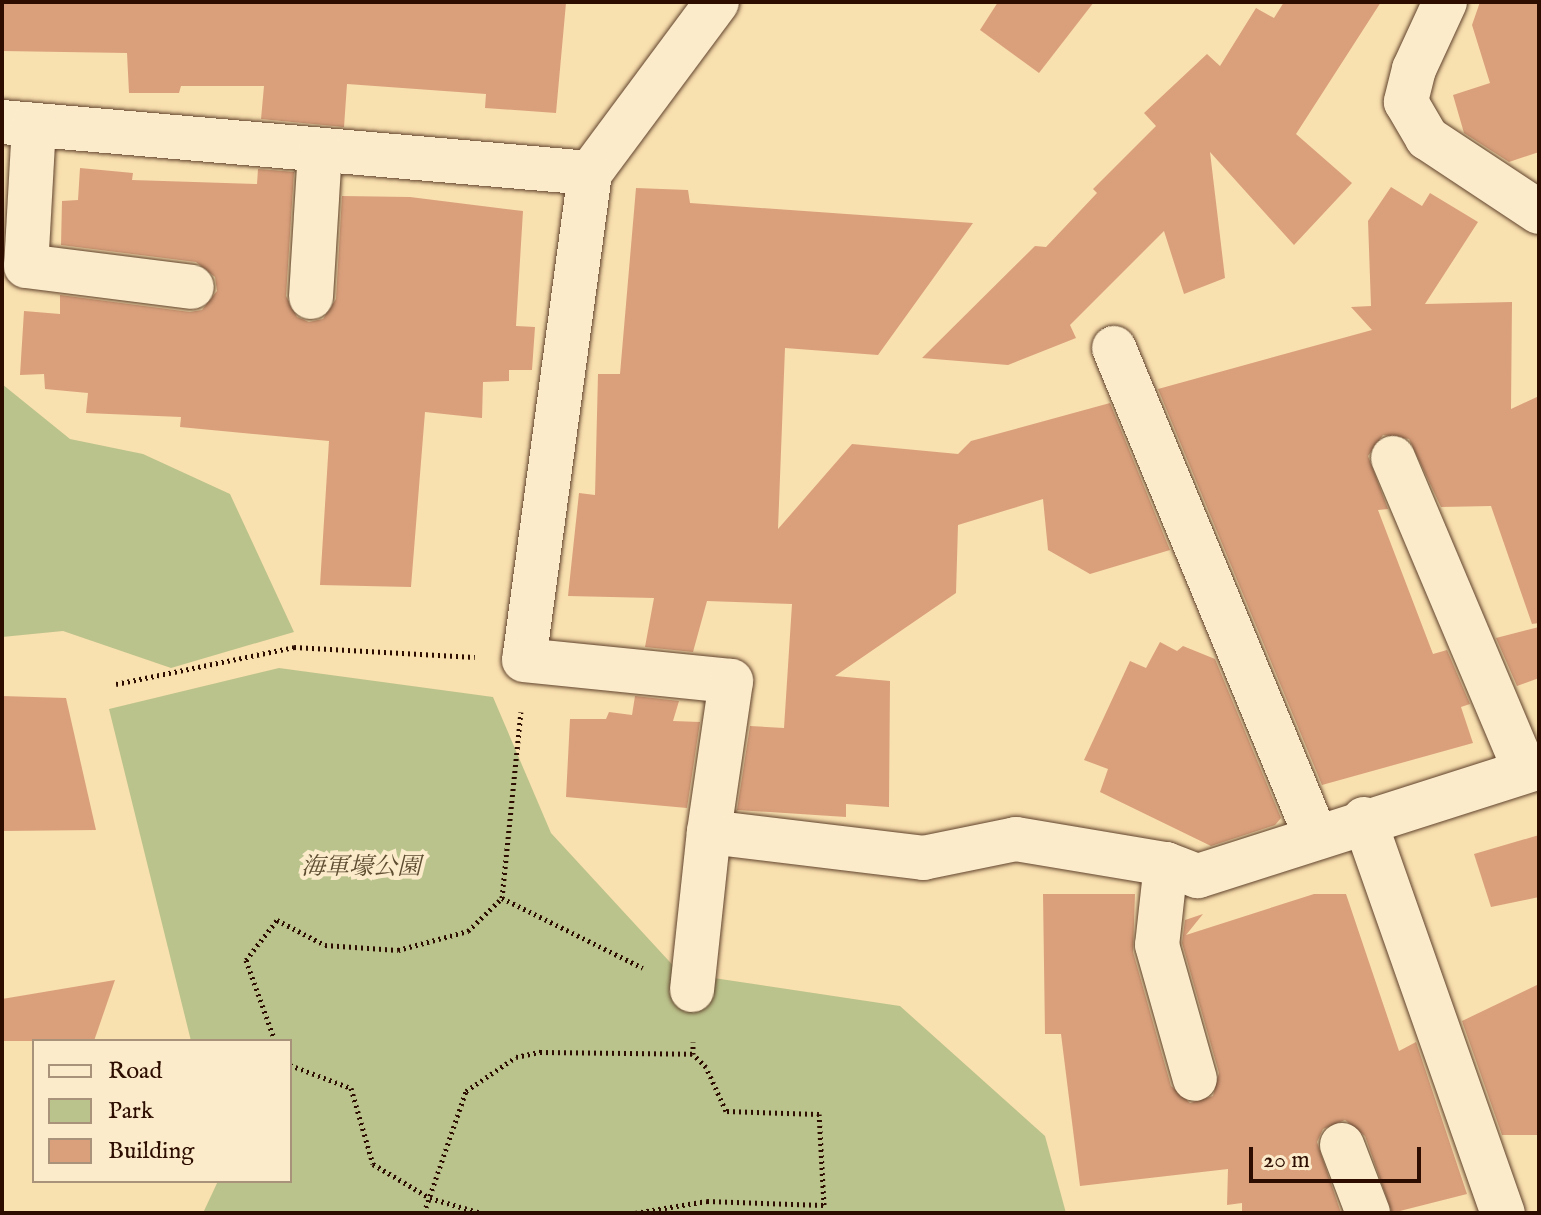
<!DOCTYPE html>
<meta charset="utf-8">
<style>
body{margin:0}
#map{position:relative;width:1541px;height:1215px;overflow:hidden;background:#f9e0af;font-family:"IM FELL English","Noto Serif JP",serif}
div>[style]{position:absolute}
.green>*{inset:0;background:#bbc38c}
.building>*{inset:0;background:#daa07c}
.path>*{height:5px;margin-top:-2.5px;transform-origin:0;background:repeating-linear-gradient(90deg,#2d0d00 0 2px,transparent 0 6px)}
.roads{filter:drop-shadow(0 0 2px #60422c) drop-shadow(0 0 2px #60422c)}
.minor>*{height:44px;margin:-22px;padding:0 22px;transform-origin:22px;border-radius:22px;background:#fbebcb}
span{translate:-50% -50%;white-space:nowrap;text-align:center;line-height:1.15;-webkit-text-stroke:8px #fbebcb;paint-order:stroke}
.park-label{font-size:24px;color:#5f4d31;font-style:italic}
.frame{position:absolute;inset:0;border:4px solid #2d0d00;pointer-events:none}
.legend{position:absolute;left:32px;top:1039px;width:260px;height:144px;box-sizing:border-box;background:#fbebcb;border:2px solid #a9927a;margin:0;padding:10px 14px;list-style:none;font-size:24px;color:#2d0d00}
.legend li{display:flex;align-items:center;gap:16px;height:40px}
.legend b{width:40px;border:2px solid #a9927a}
.scale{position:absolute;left:1249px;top:1147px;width:172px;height:36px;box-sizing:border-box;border:4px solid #2d0d00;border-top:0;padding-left:10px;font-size:24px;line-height:28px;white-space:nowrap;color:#2d0d00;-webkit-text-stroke:6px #fbebcb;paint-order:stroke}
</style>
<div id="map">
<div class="green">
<div style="clip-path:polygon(2px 384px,70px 439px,143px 454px,230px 494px,294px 632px,171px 668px,63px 631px,2px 637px)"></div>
<div style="clip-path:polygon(279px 668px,493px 697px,551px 833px,680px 973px,900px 1006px,1045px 1136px,1066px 1213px,203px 1213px,218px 1181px,290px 1181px,290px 1041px,191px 1041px,109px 709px)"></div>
</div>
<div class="building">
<div style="clip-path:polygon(2px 2px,566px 3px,556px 113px,485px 108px,486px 94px,347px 84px,344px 127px,261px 119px,264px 86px,181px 86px,179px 93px,129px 93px,127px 53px,2px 51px)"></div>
<div style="clip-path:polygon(998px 2px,1094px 2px,1039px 73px,980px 30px)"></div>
<div style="clip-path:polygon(1284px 2px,1381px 2px,1296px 134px,1352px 183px,1294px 245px,1210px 152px,1225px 278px,1184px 294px,1164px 231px,1070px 325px,1076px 338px,1008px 365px,922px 358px,1035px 246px,1046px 247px,1097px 193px,1093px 189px,1156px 126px,1144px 113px,1207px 54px,1220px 66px,1256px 8px,1274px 18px)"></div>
<div style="clip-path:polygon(1480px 2px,1539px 2px,1539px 152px,1509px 162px,1464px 133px,1453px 95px,1490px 83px,1472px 25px)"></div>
<div style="clip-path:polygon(80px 168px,133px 173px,132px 180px,257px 184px,258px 169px,294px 172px,286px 296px,297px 317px,309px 322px,323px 319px,336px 299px,342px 196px,410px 197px,523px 211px,516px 326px,535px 327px,532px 370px,509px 370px,509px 381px,483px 382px,482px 418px,425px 412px,411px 587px,320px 585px,329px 441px,180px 427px,181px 417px,86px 413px,88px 393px,45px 389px,44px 374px,20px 375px,24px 311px,60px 314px,60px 295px,190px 312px,202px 310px,217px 291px,215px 277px,196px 262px,61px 245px,62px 201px,78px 200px)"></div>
<div style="clip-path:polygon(1391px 187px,1422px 206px,1430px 193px,1478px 222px,1425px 304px,1512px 302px,1511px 409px,1539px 396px,1539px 623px,1532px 624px,1491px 506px,1441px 507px,1409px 439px,1383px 435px,1368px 456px,1388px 509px,1378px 510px,1433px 654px,1447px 650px,1470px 704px,1461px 707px,1473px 743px,1322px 785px,1158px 389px,1372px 330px,1351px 307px,1371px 306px,1368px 221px)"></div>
<div style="clip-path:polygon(636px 188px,688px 190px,690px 203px,973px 223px,878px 355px,785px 348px,778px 529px,852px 444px,958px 454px,971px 441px,1110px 403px,1170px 550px,1090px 574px,1048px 550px,1043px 499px,958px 525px,956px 593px,835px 676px,890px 681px,889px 807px,846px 804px,846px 817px,737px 810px,750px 726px,784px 728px,792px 604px,707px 601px,693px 652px,645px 647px,654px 598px,568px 596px,579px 493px,595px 495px,598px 374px,620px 374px)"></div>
<div style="clip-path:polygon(1539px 627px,1539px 678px,1517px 686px,1496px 638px)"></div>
<div style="clip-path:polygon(1160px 642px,1177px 651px,1183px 646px,1215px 659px,1281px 818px,1275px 825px,1211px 846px,1100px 792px,1108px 769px,1084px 760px,1130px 661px,1146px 668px)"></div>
<div style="clip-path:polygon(2px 696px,66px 698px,96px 830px,2px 831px)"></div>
<div style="clip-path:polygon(635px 696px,679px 701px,673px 721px,700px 722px,687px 808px,566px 797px,570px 719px,606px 719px,609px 712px,632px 715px)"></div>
<div style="clip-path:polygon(1539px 835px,1539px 897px,1491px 907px,1474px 854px)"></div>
<div style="clip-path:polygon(1043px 894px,1135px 894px,1133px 952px,1171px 1086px,1190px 1103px,1213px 1096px,1219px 1073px,1182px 943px,1185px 920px,1203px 914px,1186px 935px,1314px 894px,1346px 894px,1399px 1051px,1416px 1042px,1467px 1194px,1392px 1213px,1365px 1136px,1345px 1120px,1323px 1129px,1317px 1142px,1341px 1213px,1242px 1213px,1242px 1203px,1227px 1205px,1228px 1169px,1080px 1186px,1061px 1034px,1045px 1034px)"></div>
<div style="clip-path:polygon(115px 980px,94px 1041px,2px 1041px,2px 999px)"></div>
<div style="clip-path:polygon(1539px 984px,1539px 1135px,1502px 1135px,1462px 1021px)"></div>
</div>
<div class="path">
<div style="left:116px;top:684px;width:182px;rotate:-11.7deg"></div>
<div style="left:294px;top:647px;width:181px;rotate:3.2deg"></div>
<div style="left:502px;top:898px;width:157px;rotate:26.4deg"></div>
<div style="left:275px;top:1041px;width:86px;rotate:-109.7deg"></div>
<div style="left:246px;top:960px;width:51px;rotate:-52.2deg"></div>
<div style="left:277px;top:920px;width:54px;rotate:27.5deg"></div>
<div style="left:325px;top:945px;width:73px;rotate:3.9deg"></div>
<div style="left:398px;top:950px;width:73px;rotate:-15.2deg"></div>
<div style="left:468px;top:931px;width:47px;rotate:-44.1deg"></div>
<div style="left:502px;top:898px;width:187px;rotate:-84.2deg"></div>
<div style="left:290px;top:1065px;width:65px;rotate:20.7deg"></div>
<div style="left:351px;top:1088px;width:79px;rotate:73.9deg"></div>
<div style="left:373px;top:1164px;width:66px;rotate:30.8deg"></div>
<div style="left:430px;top:1198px;width:53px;rotate:16.4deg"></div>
<div style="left:424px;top:1213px;width:129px;rotate:-71deg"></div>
<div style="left:466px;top:1091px;width:60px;rotate:-34.2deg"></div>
<div style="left:516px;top:1057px;width:25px;rotate:-12deg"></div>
<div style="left:540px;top:1052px;width:153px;rotate:0.7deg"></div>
<div style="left:693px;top:1054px;width:12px;rotate:-90deg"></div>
<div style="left:635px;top:1213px;width:73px;rotate:-9.5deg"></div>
<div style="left:707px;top:1201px;width:117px;rotate:2deg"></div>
<div style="left:824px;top:1205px;width:91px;rotate:-93.1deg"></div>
<div style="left:819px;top:1114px;width:93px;rotate:-178.2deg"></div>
<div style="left:726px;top:1111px;width:48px;rotate:-114.4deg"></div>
<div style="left:706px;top:1067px;width:18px;rotate:-135deg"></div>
</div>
<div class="roads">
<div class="minor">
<div style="left:717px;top:2px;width:213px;rotate:126.6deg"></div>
<div style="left:590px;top:173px;width:491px;rotate:97.7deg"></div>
<div style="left:524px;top:660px;width:208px;rotate:5.8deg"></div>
<div style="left:731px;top:681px;width:153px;rotate:98.3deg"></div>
<div style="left:709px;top:832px;width:216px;rotate:6.9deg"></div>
<div style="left:923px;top:858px;width:95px;rotate:-11.5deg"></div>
<div style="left:1016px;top:839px;width:152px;rotate:9.5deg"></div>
<div style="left:1166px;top:864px;width:34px;rotate:21deg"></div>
<div style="left:1198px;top:876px;width:358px;rotate:-17.7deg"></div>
<div style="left:1445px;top:2px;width:74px;rotate:114.8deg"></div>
<div style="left:1414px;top:69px;width:34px;rotate:104deg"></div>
<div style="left:1406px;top:102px;width:42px;rotate:59.7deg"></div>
<div style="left:1427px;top:138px;width:134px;rotate:33.5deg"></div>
<div style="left:2px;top:122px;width:590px;rotate:4.96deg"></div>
<div style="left:34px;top:125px;width:141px;rotate:93.2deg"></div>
<div style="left:26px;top:266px;width:167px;rotate:7.2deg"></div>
<div style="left:311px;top:297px;width:147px;rotate:-86.5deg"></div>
<div style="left:1114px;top:348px;width:529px;rotate:67.56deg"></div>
<div style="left:1393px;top:458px;width:339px;rotate:67.1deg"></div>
<div style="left:1364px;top:819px;width:418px;rotate:70.6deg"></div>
<div style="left:1166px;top:864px;width:81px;rotate:96.3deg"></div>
<div style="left:1157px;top:945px;width:139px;rotate:74.2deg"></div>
<div style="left:692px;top:990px;width:159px;rotate:-83.9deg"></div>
<div style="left:1342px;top:1145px;width:73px;rotate:69.1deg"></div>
</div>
</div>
<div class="park-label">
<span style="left:361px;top:868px">海軍壕公園</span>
</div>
<div class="frame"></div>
<ul class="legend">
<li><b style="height:10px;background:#fbebcb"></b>Road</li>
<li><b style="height:22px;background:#bbc38c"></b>Park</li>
<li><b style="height:22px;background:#daa07c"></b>Building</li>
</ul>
<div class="scale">20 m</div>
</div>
